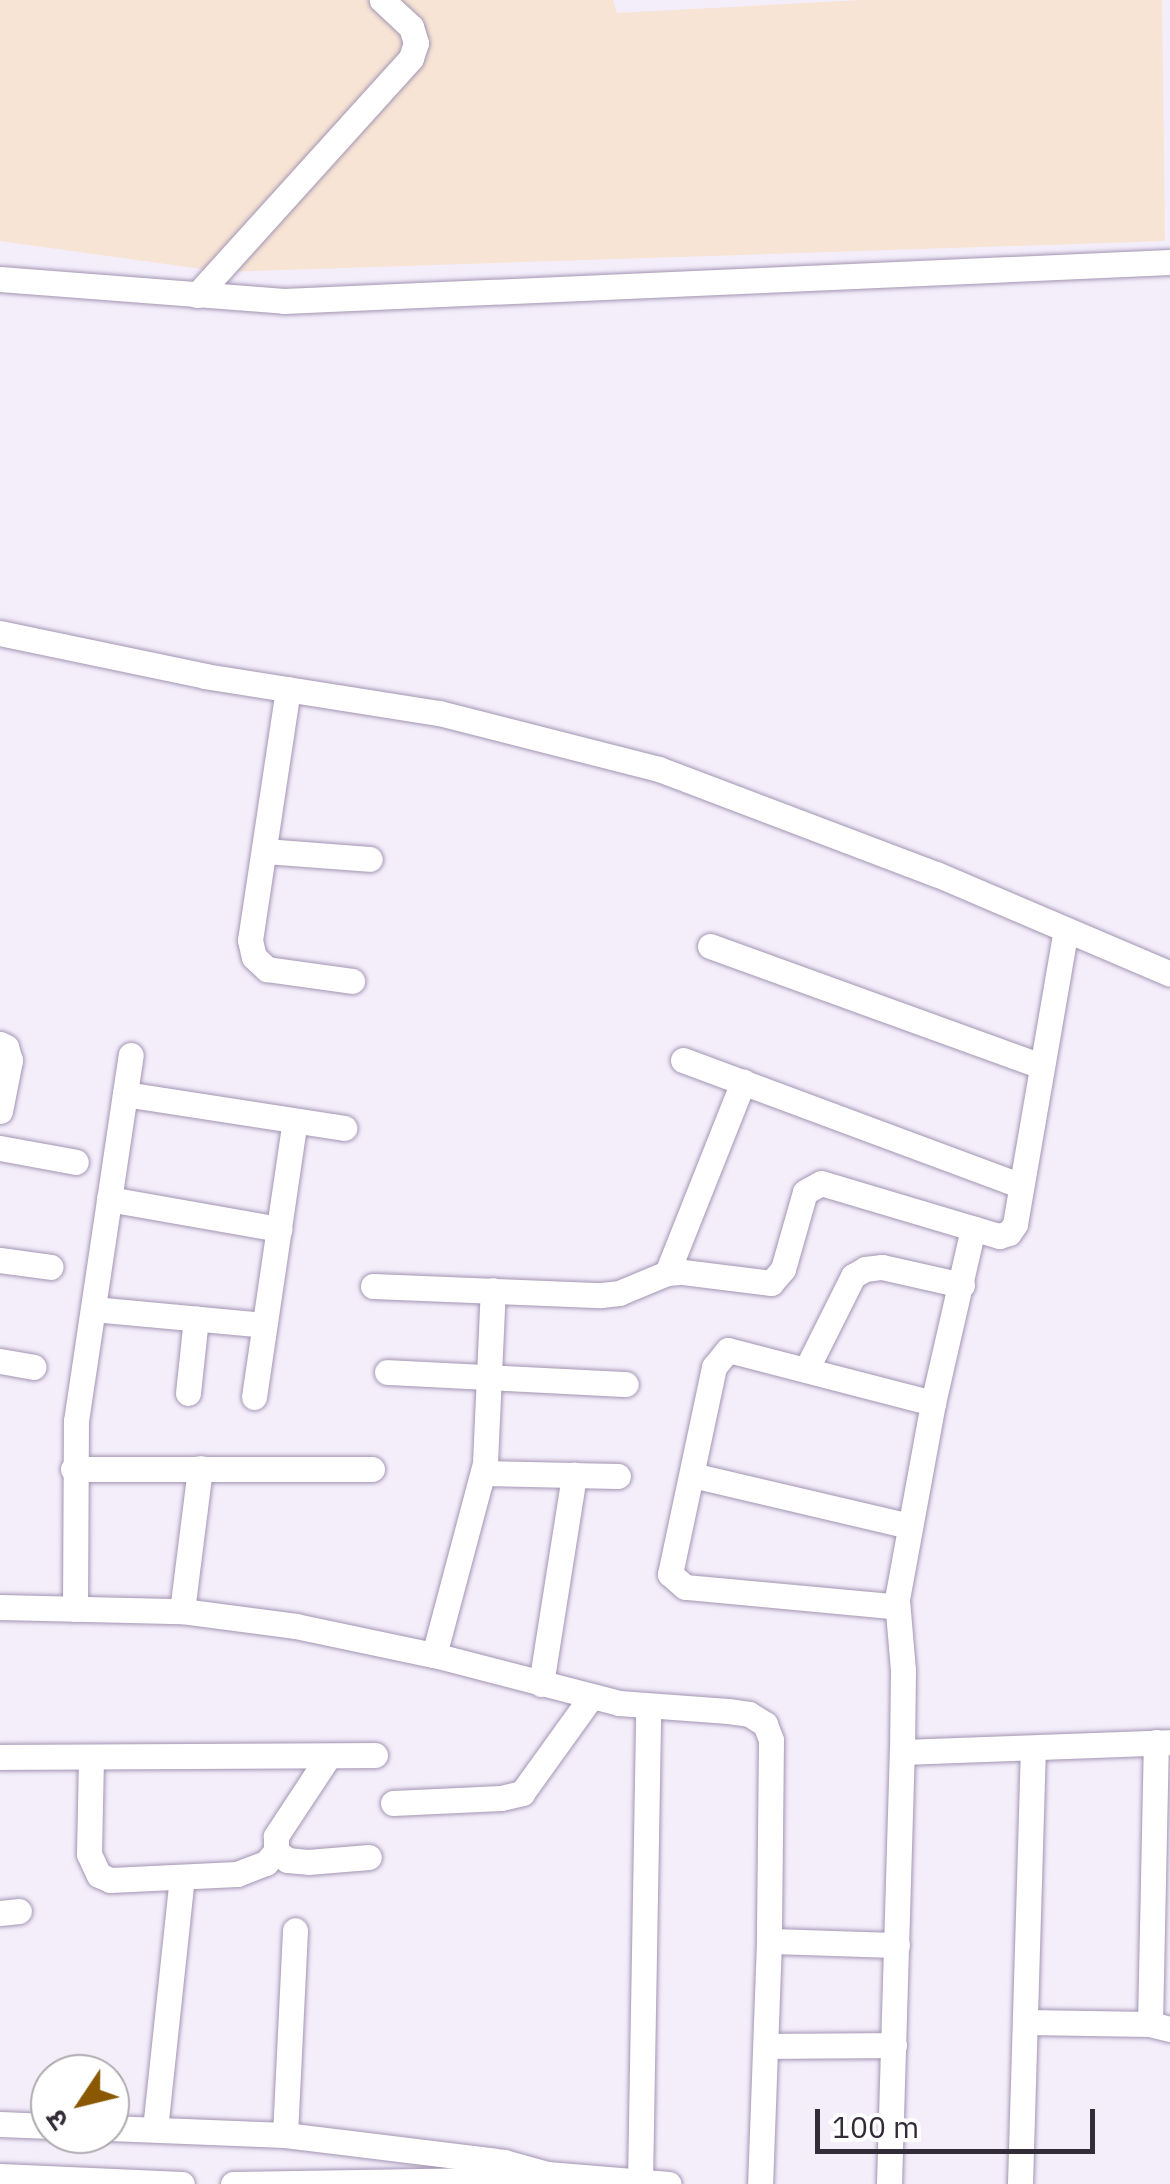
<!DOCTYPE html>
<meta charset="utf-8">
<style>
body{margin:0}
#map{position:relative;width:1170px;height:2184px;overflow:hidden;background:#f4eefb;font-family:"IBM Plex Sans","Noto Sans Devanagari",sans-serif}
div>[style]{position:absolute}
.commercial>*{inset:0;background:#f7e4d4}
.roads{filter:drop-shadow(0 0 2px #a395b3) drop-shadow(0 0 2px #a395b3)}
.minor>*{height:25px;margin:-12.5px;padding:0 12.5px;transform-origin:12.5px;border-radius:12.5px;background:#fff}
span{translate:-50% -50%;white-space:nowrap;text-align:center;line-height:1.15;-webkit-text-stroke:10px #fff;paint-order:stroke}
.north{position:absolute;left:30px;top:2054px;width:100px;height:100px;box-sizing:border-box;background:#fff;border:2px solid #adabaf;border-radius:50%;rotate:235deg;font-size:28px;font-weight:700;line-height:40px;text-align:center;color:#322c38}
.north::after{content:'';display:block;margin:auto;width:35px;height:45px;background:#895800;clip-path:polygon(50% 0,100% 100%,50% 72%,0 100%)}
.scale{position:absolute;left:815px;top:2109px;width:280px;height:45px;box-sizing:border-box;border:5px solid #322c38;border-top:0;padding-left:12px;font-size:30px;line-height:35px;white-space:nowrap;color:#322c38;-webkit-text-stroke:8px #fff;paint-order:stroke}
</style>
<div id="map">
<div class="commercial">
<div style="clip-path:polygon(0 0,613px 0,617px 13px,862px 0,1162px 0,1165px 241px,223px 272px,0 241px)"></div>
</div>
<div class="roads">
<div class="minor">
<div style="left:0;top:279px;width:285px;rotate:4.4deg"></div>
<div style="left:284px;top:301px;width:887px;rotate:-2.52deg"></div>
<div style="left:197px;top:295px;width:319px;rotate:-47.9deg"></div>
<div style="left:411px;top:58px;width:16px;rotate:-72deg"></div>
<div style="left:416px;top:43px;width:17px;rotate:-107deg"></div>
<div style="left:411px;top:27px;width:40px;rotate:-137deg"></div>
<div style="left:0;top:633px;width:209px;rotate:11.8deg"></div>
<div style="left:205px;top:676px;width:237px;rotate:9deg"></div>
<div style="left:439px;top:713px;width:227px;rotate:14.3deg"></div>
<div style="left:659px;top:769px;width:296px;rotate:20.8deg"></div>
<div style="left:936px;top:874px;width:254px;rotate:23.1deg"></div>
<div style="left:288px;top:689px;width:254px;rotate:98.6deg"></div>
<div style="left:250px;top:940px;width:17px;rotate:77deg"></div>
<div style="left:254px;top:957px;width:18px;rotate:43deg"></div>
<div style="left:267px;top:969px;width:86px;rotate:8deg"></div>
<div style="left:264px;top:851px;width:106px;rotate:4.3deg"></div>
<div style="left:710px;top:946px;width:350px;rotate:19.9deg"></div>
<div style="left:0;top:1044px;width:7px;rotate:27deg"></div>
<div style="left:6px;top:1047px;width:14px;rotate:73deg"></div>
<div style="left:10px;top:1060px;width:52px;rotate:101.1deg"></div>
<div style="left:683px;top:1060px;width:359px;rotate:20.4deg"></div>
<div style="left:125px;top:1094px;width:222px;rotate:8.8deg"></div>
<div style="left:0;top:1148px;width:77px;rotate:10.4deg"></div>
<div style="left:109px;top:1199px;width:173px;rotate:10deg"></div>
<div style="left:0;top:1260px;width:51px;rotate:7.8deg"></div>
<div style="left:667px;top:1273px;width:206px;rotate:-68.3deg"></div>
<div style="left:373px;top:1286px;width:228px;rotate:2.3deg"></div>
<div style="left:601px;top:1295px;width:18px;rotate:-6deg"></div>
<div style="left:619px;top:1293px;width:52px;rotate:-22.6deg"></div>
<div style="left:667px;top:1273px;width:16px;rotate:-4deg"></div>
<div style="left:683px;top:1272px;width:89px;rotate:7.1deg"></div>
<div style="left:771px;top:1283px;width:18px;rotate:-49deg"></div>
<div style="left:783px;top:1269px;width:80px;rotate:-74.1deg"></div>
<div style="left:805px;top:1192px;width:18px;rotate:-29deg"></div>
<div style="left:821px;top:1183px;width:186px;rotate:16.6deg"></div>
<div style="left:999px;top:1236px;width:10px;rotate:-17deg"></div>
<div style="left:1009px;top:1233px;width:11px;rotate:-56deg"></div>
<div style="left:1015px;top:1224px;width:298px;rotate:-80.2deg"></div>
<div style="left:93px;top:1309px;width:172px;rotate:5.3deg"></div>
<div style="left:728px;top:1350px;width:212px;rotate:14.5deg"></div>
<div style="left:933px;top:1403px;width:200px;rotate:100.4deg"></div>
<div style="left:897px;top:1600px;width:8px;rotate:135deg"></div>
<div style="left:891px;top:1606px;width:207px;rotate:-174.7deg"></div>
<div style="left:685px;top:1587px;width:20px;rotate:-139deg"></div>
<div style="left:670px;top:1574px;width:212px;rotate:-78deg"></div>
<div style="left:714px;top:1367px;width:22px;rotate:-51deg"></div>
<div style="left:0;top:1361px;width:34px;rotate:10deg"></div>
<div style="left:807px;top:1368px;width:103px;rotate:-63.4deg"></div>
<div style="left:853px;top:1276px;width:14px;rotate:-30deg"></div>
<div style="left:865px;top:1269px;width:17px;rotate:-7deg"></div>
<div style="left:882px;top:1267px;width:82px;rotate:12.7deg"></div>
<div style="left:387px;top:1372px;width:239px;rotate:2.9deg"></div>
<div style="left:188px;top:1393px;width:75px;rotate:-83.9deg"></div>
<div style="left:254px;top:1397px;width:279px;rotate:-81.6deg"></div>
<div style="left:933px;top:1403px;width:179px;rotate:-77.1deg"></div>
<div style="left:73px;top:1469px;width:299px"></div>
<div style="left:483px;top:1473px;width:135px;rotate:1.3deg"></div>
<div style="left:692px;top:1475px;width:224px;rotate:13.2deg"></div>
<div style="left:0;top:1607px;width:182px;rotate:1.3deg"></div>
<div style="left:182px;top:1611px;width:115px;rotate:7.5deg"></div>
<div style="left:296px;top:1626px;width:141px;rotate:11.9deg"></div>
<div style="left:434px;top:1655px;width:191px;rotate:14.5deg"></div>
<div style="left:619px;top:1703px;width:109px;rotate:4.2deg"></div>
<div style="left:728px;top:1711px;width:21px;rotate:8deg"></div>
<div style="left:749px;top:1714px;width:19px;rotate:32deg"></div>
<div style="left:765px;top:1724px;width:17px;rotate:69deg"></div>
<div style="left:771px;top:1740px;width:201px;rotate:90.6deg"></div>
<div style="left:769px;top:1941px;width:243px;rotate:92.1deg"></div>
<div style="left:75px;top:1609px;width:188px;rotate:-89.7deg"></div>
<div style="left:76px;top:1421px;width:370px;rotate:-81.5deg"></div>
<div style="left:182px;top:1611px;width:144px;rotate:-82.8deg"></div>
<div style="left:434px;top:1655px;width:199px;rotate:-75.1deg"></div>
<div style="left:485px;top:1463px;width:173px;rotate:-87.4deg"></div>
<div style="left:541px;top:1684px;width:212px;rotate:-81deg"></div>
<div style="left:902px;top:1752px;width:268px;rotate:-2.1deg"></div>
<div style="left:0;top:1757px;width:375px;rotate:-0.3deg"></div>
<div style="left:328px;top:1757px;width:95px;rotate:123.4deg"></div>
<div style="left:276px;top:1836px;width:15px;rotate:90deg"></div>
<div style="left:276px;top:1851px;width:14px;rotate:39deg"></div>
<div style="left:287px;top:1860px;width:21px;rotate:5deg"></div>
<div style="left:308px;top:1862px;width:61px;rotate:-4.7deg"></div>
<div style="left:91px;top:1758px;width:96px;rotate:91.2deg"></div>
<div style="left:89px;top:1854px;width:23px;rotate:65deg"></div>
<div style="left:99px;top:1875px;width:12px;rotate:24deg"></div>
<div style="left:110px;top:1880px;width:127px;rotate:-2.7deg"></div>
<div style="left:237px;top:1874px;width:31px;rotate:-21deg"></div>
<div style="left:266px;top:1863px;width:16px;rotate:-50deg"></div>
<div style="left:393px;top:1803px;width:108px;rotate:-2.7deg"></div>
<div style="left:501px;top:1798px;width:22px;rotate:-13deg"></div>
<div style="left:522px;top:1793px;width:118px;rotate:-54.3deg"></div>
<div style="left:0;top:1913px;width:19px;rotate:-6deg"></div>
<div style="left:769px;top:1941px;width:128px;rotate:1.8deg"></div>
<div style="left:1026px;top:2022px;width:124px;rotate:0.9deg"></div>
<div style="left:1150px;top:2024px;width:21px;rotate:14deg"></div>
<div style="left:1150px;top:2024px;width:282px;rotate:-88.8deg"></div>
<div style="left:766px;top:2046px;width:128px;rotate:-0.4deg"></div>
<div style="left:0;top:2124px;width:50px;rotate:2.3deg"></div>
<div style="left:110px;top:2128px;width:175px;rotate:2.3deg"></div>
<div style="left:285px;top:2135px;width:221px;rotate:7deg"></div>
<div style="left:504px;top:2162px;width:45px;rotate:15.6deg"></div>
<div style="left:547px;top:2174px;width:122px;rotate:4.7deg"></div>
<div style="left:155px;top:2129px;width:252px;rotate:-83.9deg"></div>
<div style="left:285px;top:2135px;width:205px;rotate:-87.2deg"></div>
<div style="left:0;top:2176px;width:182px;rotate:2.5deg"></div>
<div style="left:640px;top:2182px;width:474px;rotate:-89deg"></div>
<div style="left:233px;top:2184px;width:269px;rotate:-0.9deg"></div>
<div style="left:502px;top:2180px;width:36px;rotate:-8deg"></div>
<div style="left:889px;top:2184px;width:432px;rotate:-88.3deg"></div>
<div style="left:902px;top:1752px;width:82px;rotate:-89.3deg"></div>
<div style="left:903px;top:1670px;width:70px;rotate:-94.9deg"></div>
<div style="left:1020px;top:2184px;width:436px;rotate:-88.3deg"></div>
</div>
</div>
<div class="north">उ</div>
<div class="scale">100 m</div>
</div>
